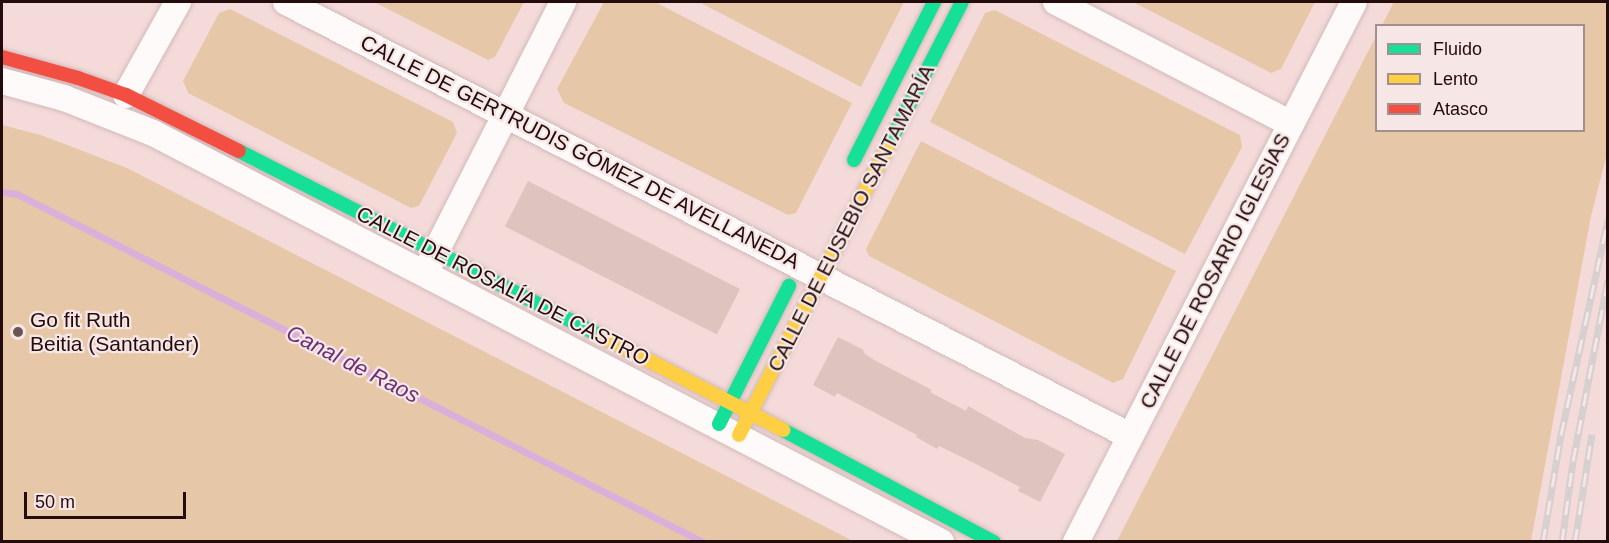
<!DOCTYPE html>
<meta charset="utf-8">
<style>
body{margin:0}
#map{position:relative;width:1609px;height:543px;overflow:hidden;background:#f4dbda;font-family:Arial,sans-serif}
div>[style]{position:absolute}
.green>*{inset:0;background:#e6c8a9}
.stream>*{height:7px;margin:-3.5px;padding:0 3.5px;transform-origin:3.5px;border-radius:3.5px;background:#dab0da}
.building>*{inset:0;background:#dec4be;transform-origin:0 0}
.roads{filter:drop-shadow(0 0 2px #d2b9b8) drop-shadow(0 0 2px #d2b9b8)}
.street>*{height:26px;margin:-13px;padding:0 13px;transform-origin:13px;border-radius:13px;background:#fdfaf9}
.fast>*{height:14px;margin:-7px;padding:0 7px;transform-origin:7px;border-radius:7px;background:#16e098}
.slow>*{height:14px;margin:-7px;padding:0 7px;transform-origin:7px;border-radius:7px;background:#ffcf43}
.jam>*{height:14px;margin:-7px;padding:0 7px;transform-origin:7px;border-radius:7px;background:#f24e42}
.rail>*{height:7px;margin-top:-3.5px;transform-origin:0;background:repeating-linear-gradient(90deg,#f6e7e6 0 14px,#d6cfcf 0 28px);box-sizing:border-box;border-block:2px solid #d6cfcf}
.dots>*{width:16px;height:16px;translate:-50% -50%;box-sizing:border-box;border:3px solid #f6e7e6;border-radius:50%}
span{translate:-50% -50%;white-space:nowrap;text-align:center;line-height:1.15;-webkit-text-stroke:4.5px #f6e7e6;paint-order:stroke}
.street-label{font-size:21px;color:#240b0c}
.poi-label{font-size:21px;color:#240b0c}
.left{translate:0 -50%;text-align:left}
.water-label{font-size:22px;color:#6a2f77;font-style:italic}
.frame{position:absolute;inset:0;border:3px solid #240b0c;pointer-events:none}
.legend{position:absolute;left:1375px;top:24px;width:210px;height:108px;box-sizing:border-box;background:#f6e7e6;border:2px solid #a28f8f;margin:0;padding:8px 10px;list-style:none;font-size:18px;color:#240b0c}
.legend li{display:flex;align-items:center;gap:12px;height:30px}
.legend b{width:30px;border:2px solid #a28f8f}
.scale{position:absolute;left:24px;top:492px;width:162px;height:27px;box-sizing:border-box;border:3px solid #240b0c;border-top:0;padding-left:8px;font-size:18px;line-height:21px;white-space:nowrap;color:#240b0c;-webkit-text-stroke:4px #f6e7e6;paint-order:stroke}
</style>
<div id="map">
<div class="green">
<div style="clip-path:polygon(374px 2px,524px 2px,495px 57px,488px 60px)"></div>
<div style="clip-path:polygon(604px 2px,655px 2px,852px 103px,796px 213px,788px 215px,564px 103px,557px 89px)"></div>
<div style="clip-path:polygon(699px 2px,904px 2px,861px 87px)"></div>
<div style="clip-path:polygon(1133px 2px,1315px 2px,1281px 69px,1271px 73px)"></div>
<div style="clip-path:polygon(1394px 2px,1607px 2px,1607px 154px,1591px 216px,1531px 541px,1117px 541px,1376px 36px,1376px 130px,1584px 130px,1584px 26px,1382px 25px)"></div>
<div style="clip-path:polygon(230px 9px,453px 122px,457px 133px,419px 206px,411px 208px,188px 93px,183px 81px,219px 13px)"></div>
<div style="clip-path:polygon(995px 10px,1240px 135px,1242px 147px,1185px 254px,930px 122px,985px 13px)"></div>
<div style="clip-path:polygon(2px 125px,41px 135px,127px 168px,853px 541px,2px 541px)"></div>
<div style="clip-path:polygon(921px 141px,1176px 271px,1123px 379px,1113px 383px,869px 256px,866px 249px)"></div>
</div>
<div class="stream">
<div style="left:2px;top:192px;width:15px;rotate:8deg"></div>
<div style="left:17px;top:194px;width:769px;rotate:26.9deg"></div>
</div>
<div class="building">
<div style="left:528px;top:181px;width:238px;height:51px;rotate:27deg"></div>
<div style="clip-path:polygon(838px 337px,864px 350px,863px 352px,874px 360px,932px 390px,930px 392px,966px 411px,968px 406px,1025px 438px,1038px 440px,1065px 454px,1040px 502px,1018px 491px,1020px 487px,972px 462px,939px 446px,937px 449px,916px 437px,917px 435px,837px 393px,835px 397px,813px 385px)"></div>
</div>
<div class="roads">
<div class="street">
<div style="left:286px;top:2px;width:949px;rotate:27.21deg"></div>
<div style="left:1056px;top:2px;width:265px;rotate:27.4deg"></div>
<div style="left:2px;top:81px;width:64px;rotate:15.3deg"></div>
<div style="left:64px;top:98px;width:96px;rotate:21.5deg"></div>
<div style="left:153px;top:133px;width:888px;rotate:27.43deg"></div>
<div style="left:126px;top:95px;width:107px;rotate:-60.8deg"></div>
<div style="left:427px;top:269px;width:300px;rotate:-63deg"></div>
<div style="left:1076px;top:542px;width:607px;rotate:-62.76deg"></div>
</div>
<div class="fast">
<div style="left:888px;top:146px;width:162px;rotate:-62.8deg"></div>
<div style="left:239px;top:151px;width:409px;rotate:27.1deg"></div>
<div style="left:854px;top:160px;width:177px;rotate:-63.1deg"></div>
<div style="left:719px;top:424px;width:155px;rotate:-63.1deg"></div>
<div style="left:783px;top:430px;width:239px;rotate:28deg"></div>
</div>
<div class="slow">
<div style="left:603px;top:337px;width:203px;rotate:27.3deg"></div>
<div style="left:739px;top:435px;width:325px;rotate:-62.7deg"></div>
</div>
<div class="jam">
<div style="left:2px;top:57px;width:79px;rotate:15.4deg"></div>
<div style="left:78px;top:78px;width:51px;rotate:19.5deg"></div>
<div style="left:126px;top:95px;width:126px;rotate:26.4deg"></div>
</div>
</div>
<div class="rail">
<div style="left:1543px;top:542px;width:109px;rotate:-80.5deg"></div>
<div style="left:1561px;top:435px;width:221px;rotate:-77.7deg"></div>
<div style="left:1562px;top:542px;width:82px;rotate:-82.3deg"></div>
<div style="left:1573px;top:461px;width:184px;rotate:-79.1deg"></div>
<div style="left:1575px;top:542px;width:109px;rotate:-81.1deg"></div>
</div>
<div class="dots">
<div style="left:18px;top:332px;background:#6d5454"></div>
</div>
<div class="street-label">
<span style="left:580px;top:152px;rotate:27deg">CALLE DE GERTRUDIS GÓMEZ DE AVELLANEDA</span>
<span style="left:851px;top:218px;rotate:-63deg">CALLE DE EUSEBIO SANTAMARÍA</span>
<span style="left:1215px;top:271px;rotate:-63deg">CALLE DE ROSARIO IGLESIAS</span>
<span style="left:503px;top:286px;rotate:27deg">CALLE DE ROSALÍA DE CASTRO</span>
</div>
<div class="poi-label">
<span class="left" style="left:30px;top:332px">Go fit Ruth<br>Beitia (Santander)</span>
</div>
<div class="water-label">
<span style="left:353px;top:364px;rotate:27deg">Canal de Raos</span>
</div>
<div class="frame"></div>
<ul class="legend">
<li><b style="height:8px;background:#16e098"></b>Fluido</li>
<li><b style="height:8px;background:#ffcf43"></b>Lento</li>
<li><b style="height:8px;background:#f24e42"></b>Atasco</li>
</ul>
<div class="scale">50 m</div>
</div>
